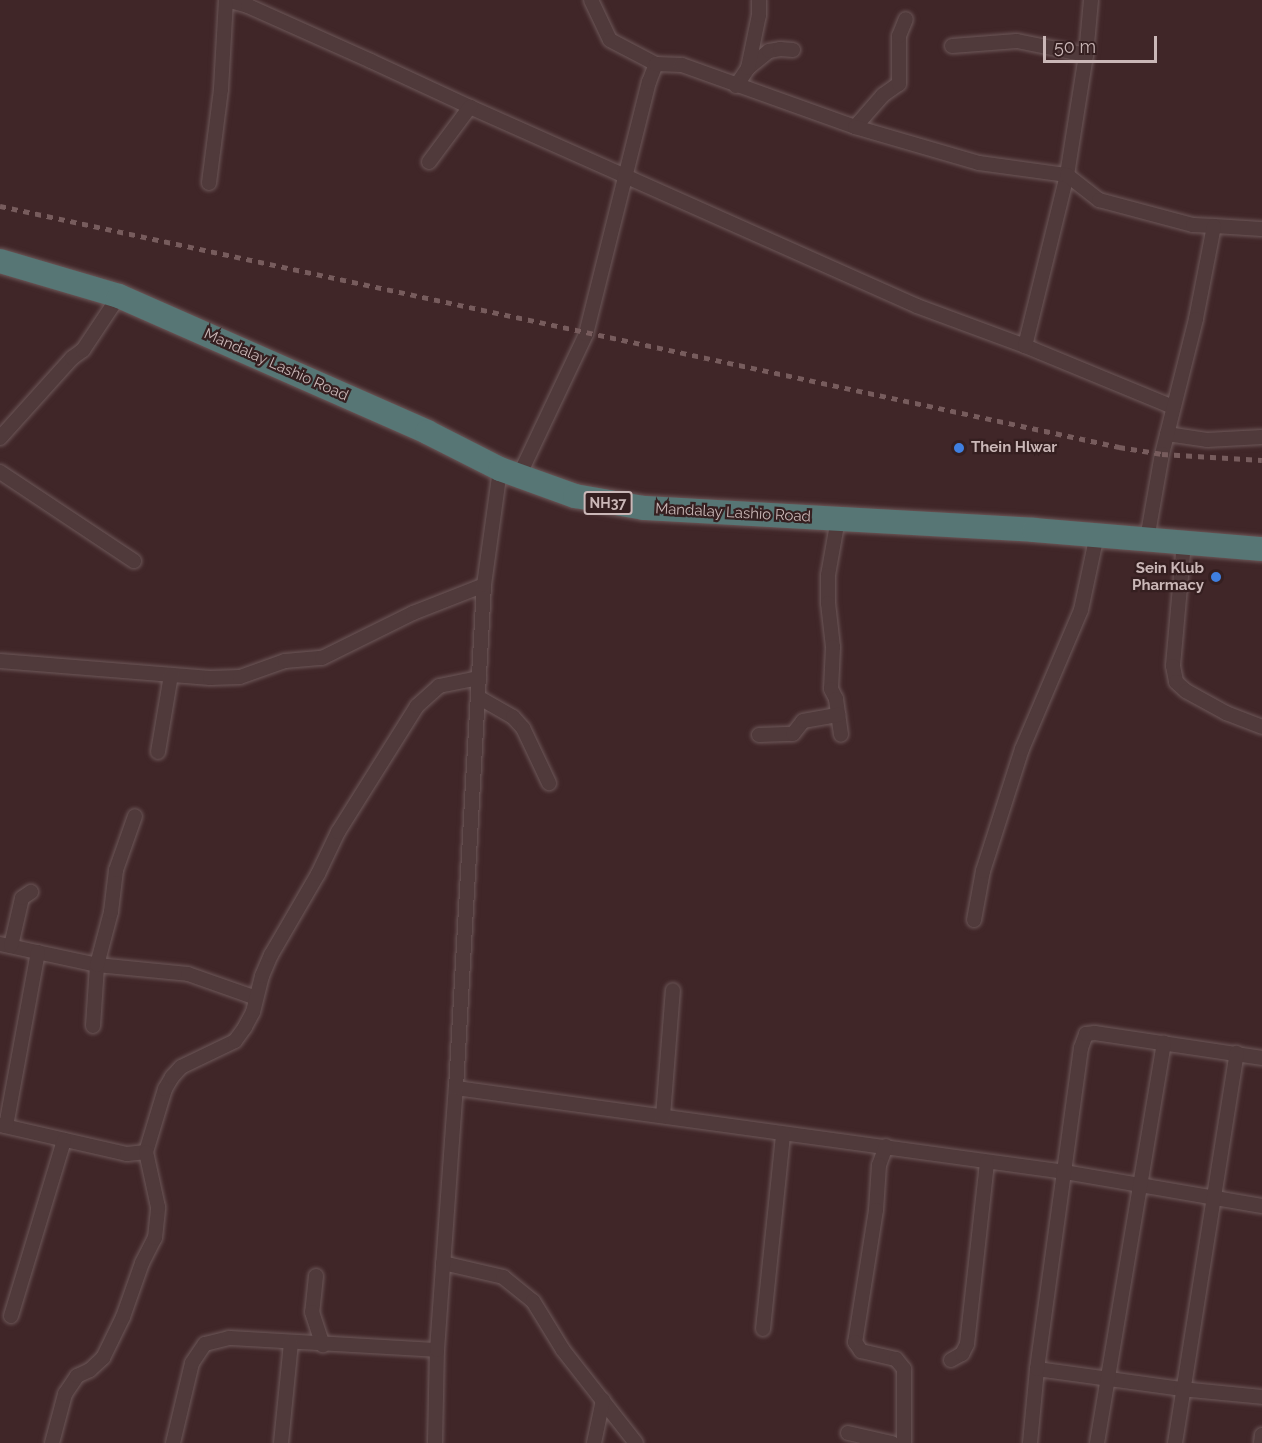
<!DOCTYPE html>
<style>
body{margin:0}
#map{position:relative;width:1262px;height:1443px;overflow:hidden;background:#402628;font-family:Raleway,sans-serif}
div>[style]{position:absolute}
.roads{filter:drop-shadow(0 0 2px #6d5859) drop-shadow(0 0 2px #6d5859)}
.street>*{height:14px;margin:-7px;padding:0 7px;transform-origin:7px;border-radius:7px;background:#503a3b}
.highway>*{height:24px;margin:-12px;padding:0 12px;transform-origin:12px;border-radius:12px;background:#577675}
.rail>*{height:4.5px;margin-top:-2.25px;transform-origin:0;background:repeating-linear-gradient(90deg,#775c5d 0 6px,transparent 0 12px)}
.dots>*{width:16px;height:16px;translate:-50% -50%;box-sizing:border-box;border:3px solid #351f20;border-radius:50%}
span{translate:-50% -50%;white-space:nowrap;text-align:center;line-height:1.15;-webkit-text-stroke:4.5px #351f20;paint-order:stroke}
.shield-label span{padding:2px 4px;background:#351f20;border:2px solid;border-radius:4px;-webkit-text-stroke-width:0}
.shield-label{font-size:14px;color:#cab7b7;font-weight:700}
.street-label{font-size:15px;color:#cab7b7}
.poi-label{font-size:15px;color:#cab7b7;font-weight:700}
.left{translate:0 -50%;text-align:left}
.right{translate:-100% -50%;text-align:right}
.scale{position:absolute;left:1043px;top:36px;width:114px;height:27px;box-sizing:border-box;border:3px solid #cab7b7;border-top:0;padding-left:8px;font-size:18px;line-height:21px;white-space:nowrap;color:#cab7b7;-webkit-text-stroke:4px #351f20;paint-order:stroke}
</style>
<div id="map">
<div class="roads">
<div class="street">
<div style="left:227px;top:0;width:22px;rotate:16deg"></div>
<div style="left:248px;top:6px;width:135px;rotate:24.1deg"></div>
<div style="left:371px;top:61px;width:109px;rotate:24.9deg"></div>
<div style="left:470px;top:107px;width:489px;rotate:24deg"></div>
<div style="left:917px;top:306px;width:115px;rotate:20.3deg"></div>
<div style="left:1025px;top:346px;width:160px;rotate:22.4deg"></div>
<div style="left:591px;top:0;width:44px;rotate:64.6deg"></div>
<div style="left:610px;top:40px;width:52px;rotate:27.6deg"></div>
<div style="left:952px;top:46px;width:65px;rotate:-4.4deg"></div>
<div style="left:1017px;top:41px;width:70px;rotate:11.5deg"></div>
<div style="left:748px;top:68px;width:27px;rotate:-39deg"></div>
<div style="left:769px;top:51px;width:11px;rotate:-10deg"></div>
<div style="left:780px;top:49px;width:13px;rotate:4deg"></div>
<div style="left:736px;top:86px;width:22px;rotate:-56deg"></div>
<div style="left:748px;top:68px;width:54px;rotate:-78.3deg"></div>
<div style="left:759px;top:15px;width:15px;rotate:-90deg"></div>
<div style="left:855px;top:127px;width:43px;rotate:-48.8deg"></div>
<div style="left:883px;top:95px;width:19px;rotate:-35deg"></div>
<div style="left:899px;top:84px;width:48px;rotate:-90deg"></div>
<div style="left:899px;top:36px;width:18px;rotate:-68deg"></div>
<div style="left:429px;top:162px;width:69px;rotate:-53.3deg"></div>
<div style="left:209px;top:183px;width:95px;rotate:-82.7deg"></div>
<div style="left:221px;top:89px;width:89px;rotate:-86.8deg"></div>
<div style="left:1214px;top:226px;width:48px;rotate:3.6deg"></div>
<div style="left:1025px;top:346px;width:176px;rotate:-76.2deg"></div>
<div style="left:1067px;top:175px;width:121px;rotate:-81deg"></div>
<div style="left:1086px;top:55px;width:55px;rotate:-84.8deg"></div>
<div style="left:1167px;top:434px;width:40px;rotate:8.5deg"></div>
<div style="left:1207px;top:440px;width:55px;rotate:-3.1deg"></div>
<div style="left:0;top:438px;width:108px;rotate:-48deg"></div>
<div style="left:72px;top:358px;width:14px;rotate:-36deg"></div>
<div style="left:83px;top:350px;width:65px;rotate:-56.3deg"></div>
<div style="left:0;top:472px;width:161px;rotate:33.6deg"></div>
<div style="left:519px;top:476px;width:157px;rotate:-64.7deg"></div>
<div style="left:586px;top:334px;width:260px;rotate:-76deg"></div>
<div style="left:649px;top:82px;width:19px;rotate:-69deg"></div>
<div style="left:656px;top:64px;width:26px;rotate:2deg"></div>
<div style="left:682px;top:65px;width:184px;rotate:19.7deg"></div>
<div style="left:855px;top:127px;width:129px;rotate:16.2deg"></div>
<div style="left:979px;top:163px;width:89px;rotate:7.8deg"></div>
<div style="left:1067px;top:175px;width:41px;rotate:38deg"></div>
<div style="left:1099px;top:200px;width:97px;rotate:14.9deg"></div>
<div style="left:1193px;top:225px;width:21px;rotate:3deg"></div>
<div style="left:1214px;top:226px;width:95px;rotate:101deg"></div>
<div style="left:1196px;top:319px;width:139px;rotate:104.1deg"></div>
<div style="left:1162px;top:454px;width:86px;rotate:100deg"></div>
<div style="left:838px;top:519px;width:57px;rotate:100.1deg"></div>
<div style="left:828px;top:575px;width:28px;rotate:90deg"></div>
<div style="left:828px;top:603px;width:44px;rotate:83.5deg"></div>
<div style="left:833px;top:647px;width:42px;rotate:92.7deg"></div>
<div style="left:831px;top:689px;width:11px;rotate:63deg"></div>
<div style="left:836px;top:699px;width:36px;rotate:82deg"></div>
<div style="left:1184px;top:542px;width:124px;rotate:95.1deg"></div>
<div style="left:1173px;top:666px;width:16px;rotate:79deg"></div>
<div style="left:1176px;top:682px;width:13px;rotate:42deg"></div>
<div style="left:1186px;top:691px;width:46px;rotate:28.8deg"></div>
<div style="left:1226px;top:713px;width:39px;rotate:21deg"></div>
<div style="left:0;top:661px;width:211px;rotate:4.6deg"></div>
<div style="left:210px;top:678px;width:30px;rotate:-2deg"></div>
<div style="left:240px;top:677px;width:48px;rotate:-19.6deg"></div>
<div style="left:285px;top:661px;width:37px;rotate:-5deg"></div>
<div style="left:322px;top:658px;width:102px;rotate:-26.3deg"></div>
<div style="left:413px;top:613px;width:76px;rotate:-21.5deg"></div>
<div style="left:478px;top:697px;width:40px;rotate:29.7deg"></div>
<div style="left:513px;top:717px;width:15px;rotate:48deg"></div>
<div style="left:523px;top:728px;width:61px;rotate:64.7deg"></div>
<div style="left:759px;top:735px;width:34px;rotate:-2deg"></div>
<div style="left:793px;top:734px;width:16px;rotate:-52deg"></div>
<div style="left:803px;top:721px;width:36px;rotate:-10deg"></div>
<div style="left:158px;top:752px;width:78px;rotate:-80.4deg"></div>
<div style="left:974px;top:920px;width:50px;rotate:-79.6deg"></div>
<div style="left:983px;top:871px;width:128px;rotate:-72.3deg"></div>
<div style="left:1022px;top:749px;width:151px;rotate:-67deg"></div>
<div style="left:1081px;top:610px;width:77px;rotate:-78deg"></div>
<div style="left:0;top:944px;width:99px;rotate:12.2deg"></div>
<div style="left:97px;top:965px;width:91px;rotate:5.6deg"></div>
<div style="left:188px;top:974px;width:72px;rotate:19.4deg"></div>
<div style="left:11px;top:946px;width:49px;rotate:-77.1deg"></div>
<div style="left:22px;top:898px;width:11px;rotate:-34deg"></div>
<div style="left:93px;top:1026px;width:61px;rotate:-86.2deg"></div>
<div style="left:97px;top:965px;width:55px;rotate:-75.2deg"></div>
<div style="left:111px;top:912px;width:42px;rotate:-83.2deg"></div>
<div style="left:116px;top:870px;width:57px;rotate:-70.6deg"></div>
<div style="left:456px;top:1088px;width:615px;rotate:7.85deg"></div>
<div style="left:1065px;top:1172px;width:200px;rotate:9.8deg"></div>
<div style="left:663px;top:1116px;width:126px;rotate:-85.5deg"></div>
<div style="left:0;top:1125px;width:130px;rotate:12.9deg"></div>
<div style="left:127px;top:1154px;width:19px;rotate:-6deg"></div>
<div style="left:146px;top:1152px;width:66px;rotate:-73.2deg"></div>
<div style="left:165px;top:1089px;width:14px;rotate:-60deg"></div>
<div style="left:172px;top:1077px;width:13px;rotate:-48deg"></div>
<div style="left:181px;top:1067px;width:60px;rotate:-25.7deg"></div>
<div style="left:235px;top:1041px;width:17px;rotate:-54deg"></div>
<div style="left:245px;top:1027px;width:17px;rotate:-62deg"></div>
<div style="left:253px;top:1012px;width:37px;rotate:-76deg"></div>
<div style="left:262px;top:976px;width:23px;rotate:-67deg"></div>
<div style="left:271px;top:955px;width:94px;rotate:-59.9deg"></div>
<div style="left:318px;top:874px;width:47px;rotate:-64.5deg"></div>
<div style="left:338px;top:832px;width:149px;rotate:-57.9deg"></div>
<div style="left:417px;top:706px;width:30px;rotate:-42deg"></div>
<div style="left:439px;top:686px;width:41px;rotate:-11.3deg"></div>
<div style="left:6px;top:1126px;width:177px;rotate:-79.6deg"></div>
<div style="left:886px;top:1146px;width:20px;rotate:110deg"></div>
<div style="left:879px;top:1165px;width:45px;rotate:93.8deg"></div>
<div style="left:876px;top:1210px;width:134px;rotate:99deg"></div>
<div style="left:855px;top:1342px;width:11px;rotate:56deg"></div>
<div style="left:861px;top:1351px;width:36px;rotate:13deg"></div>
<div style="left:896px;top:1359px;width:13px;rotate:51deg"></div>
<div style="left:904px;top:1369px;width:74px;rotate:90deg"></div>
<div style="left:443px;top:1263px;width:62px;rotate:13.1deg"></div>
<div style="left:503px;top:1277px;width:38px;rotate:39deg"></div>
<div style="left:533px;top:1301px;width:57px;rotate:58.5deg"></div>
<div style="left:563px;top:1350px;width:118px;rotate:51.9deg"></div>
<div style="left:316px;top:1276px;width:36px;rotate:96deg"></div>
<div style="left:312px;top:1312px;width:35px;rotate:72deg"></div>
<div style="left:11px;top:1316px;width:184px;rotate:-73.2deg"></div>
<div style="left:763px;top:1329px;width:196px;rotate:-84.1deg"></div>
<div style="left:951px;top:1360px;width:13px;rotate:-29deg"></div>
<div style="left:962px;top:1354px;width:11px;rotate:-63deg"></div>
<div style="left:967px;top:1344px;width:183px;rotate:-83.7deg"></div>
<div style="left:1037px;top:1369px;width:145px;rotate:7.9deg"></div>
<div style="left:1181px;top:1389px;width:81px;rotate:5.6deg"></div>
<div style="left:848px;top:1433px;width:45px;rotate:12.8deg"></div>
<div style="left:52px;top:1443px;width:51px;rotate:-75.1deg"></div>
<div style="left:65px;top:1394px;width:22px;rotate:-56deg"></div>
<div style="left:77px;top:1376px;width:14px;rotate:-25deg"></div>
<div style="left:90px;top:1370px;width:18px;rotate:-43deg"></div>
<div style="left:103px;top:1358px;width:46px;rotate:-64deg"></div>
<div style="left:123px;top:1317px;width:57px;rotate:-70.6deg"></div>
<div style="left:142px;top:1263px;width:28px;rotate:-63deg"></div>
<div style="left:155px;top:1238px;width:31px;rotate:-84deg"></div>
<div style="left:158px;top:1207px;width:56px;rotate:-102.3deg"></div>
<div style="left:173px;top:1443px;width:82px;rotate:-76.6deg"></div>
<div style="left:192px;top:1363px;width:23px;rotate:-56deg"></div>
<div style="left:205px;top:1344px;width:25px;rotate:-14deg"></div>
<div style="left:229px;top:1338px;width:208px;rotate:3.3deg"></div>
<div style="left:281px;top:1443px;width:100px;rotate:-84.3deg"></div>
<div style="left:435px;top:1443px;width:93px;rotate:-88.8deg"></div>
<div style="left:437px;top:1350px;width:263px;rotate:-85.9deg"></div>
<div style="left:456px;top:1088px;width:504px;rotate:-86.81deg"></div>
<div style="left:484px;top:585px;width:117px;rotate:-82.1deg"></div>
<div style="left:594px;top:1443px;width:44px;rotate:-78.2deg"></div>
<div style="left:1030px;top:1443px;width:74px;rotate:-84.6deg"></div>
<div style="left:1037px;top:1369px;width:324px;rotate:-82.2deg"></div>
<div style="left:1081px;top:1048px;width:15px;rotate:-70deg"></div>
<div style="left:1086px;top:1034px;width:9px;rotate:-6deg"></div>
<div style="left:1095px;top:1033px;width:169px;rotate:8.5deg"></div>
<div style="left:1097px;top:1443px;width:406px;rotate:-80.5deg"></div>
<div style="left:1175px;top:1443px;width:395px;rotate:-81deg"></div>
<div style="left:1261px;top:1443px;width:8px;rotate:-83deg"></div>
</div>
<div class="highway">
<div style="left:0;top:261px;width:124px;rotate:16.4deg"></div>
<div style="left:119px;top:296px;width:337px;rotate:23.8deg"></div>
<div style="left:427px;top:432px;width:82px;rotate:26.9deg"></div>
<div style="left:500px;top:469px;width:80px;rotate:19.8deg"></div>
<div style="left:575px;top:496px;width:70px;rotate:9.9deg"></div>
<div style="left:644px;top:508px;width:391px;rotate:3.2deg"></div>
<div style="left:1034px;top:530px;width:229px;rotate:4.8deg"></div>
</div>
</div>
<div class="rail">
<div style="left:0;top:206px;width:1145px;rotate:12.15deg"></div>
<div style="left:1119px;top:447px;width:44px;rotate:9.2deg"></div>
<div style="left:1162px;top:454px;width:100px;rotate:3.4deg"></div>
</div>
<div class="dots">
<div style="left:959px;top:448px;background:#3f7fe0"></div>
<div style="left:1216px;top:577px;background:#3f7fe0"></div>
</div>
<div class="shield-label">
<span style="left:608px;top:503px">NH37</span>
</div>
<div class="street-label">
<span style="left:276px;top:365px;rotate:24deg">Mandalay Lashio Road</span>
<span style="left:733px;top:513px;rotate:3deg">Mandalay Lashio Road</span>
</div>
<div class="poi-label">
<span class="left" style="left:971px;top:448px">Thein Hlwar</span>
<span class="right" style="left:1204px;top:577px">Sein Klub<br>Pharmacy</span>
</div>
<div class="scale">50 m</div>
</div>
